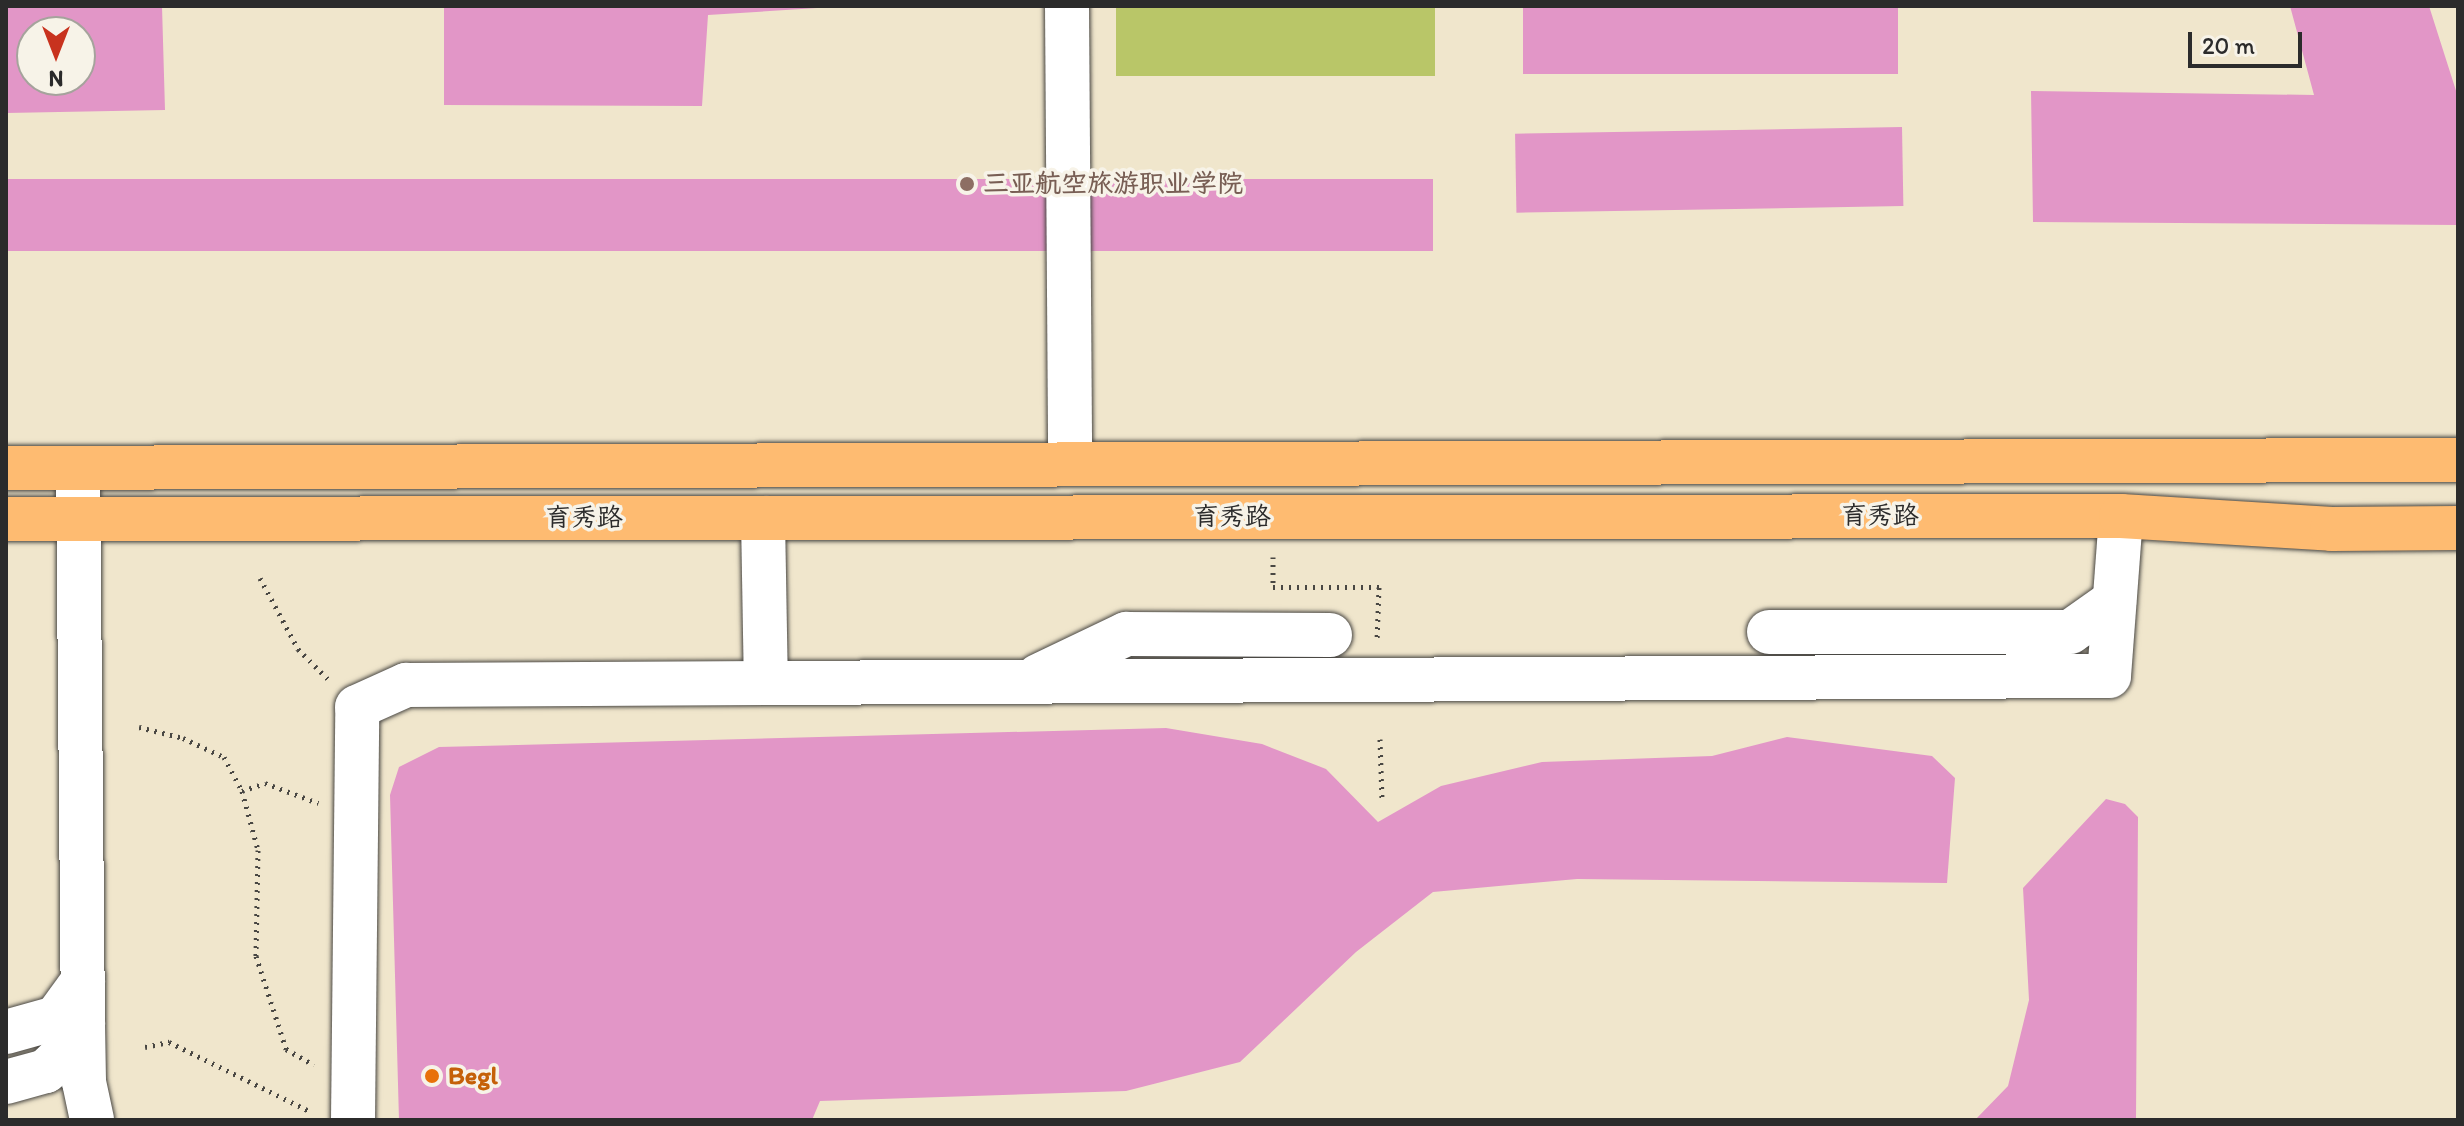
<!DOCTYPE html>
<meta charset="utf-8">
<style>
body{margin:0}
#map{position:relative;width:2464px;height:1126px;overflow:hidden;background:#f0e6cc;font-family:Itim,"LXGW WenKai TC",sans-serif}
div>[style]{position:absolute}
.green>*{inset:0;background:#b9c668;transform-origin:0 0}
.building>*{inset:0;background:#e296c7;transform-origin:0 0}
.path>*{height:5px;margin-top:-2.5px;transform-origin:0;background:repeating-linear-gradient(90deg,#494743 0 2px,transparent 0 8px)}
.roads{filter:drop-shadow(0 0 2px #494743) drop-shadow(0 0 2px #494743)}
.minor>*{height:44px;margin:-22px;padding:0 22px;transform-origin:22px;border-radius:22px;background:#fff}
.major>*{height:44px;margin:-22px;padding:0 22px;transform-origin:22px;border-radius:22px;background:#febb71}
.dots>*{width:22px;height:22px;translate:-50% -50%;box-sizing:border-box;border:4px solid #f7f3e8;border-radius:50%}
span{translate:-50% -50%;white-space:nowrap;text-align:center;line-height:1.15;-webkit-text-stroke:7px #f7f3e8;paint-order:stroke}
.education-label{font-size:26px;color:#785e54;font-weight:700}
.left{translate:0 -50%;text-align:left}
.street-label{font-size:26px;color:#2b2b2b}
.food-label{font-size:26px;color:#c56008;font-weight:700}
.frame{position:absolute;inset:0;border:8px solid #2b2b2b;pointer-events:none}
.north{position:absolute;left:16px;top:16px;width:80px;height:80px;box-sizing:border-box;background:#f7f3e8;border:2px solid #a5a39c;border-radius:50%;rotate:180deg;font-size:22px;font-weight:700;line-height:32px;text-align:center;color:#2b2b2b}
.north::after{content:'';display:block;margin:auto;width:28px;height:36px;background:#c8321e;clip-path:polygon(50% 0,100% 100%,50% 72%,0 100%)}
.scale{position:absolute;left:2188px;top:32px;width:114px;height:36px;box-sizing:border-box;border:4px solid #2b2b2b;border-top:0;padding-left:10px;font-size:24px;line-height:28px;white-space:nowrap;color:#2b2b2b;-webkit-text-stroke:6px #f7f3e8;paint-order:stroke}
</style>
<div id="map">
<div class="green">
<div style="left:1116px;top:6px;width:319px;height:70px"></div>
</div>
<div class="building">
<div style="clip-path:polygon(evenodd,6px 6px,162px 6px,165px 110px,6px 113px,6px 6px,32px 32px,80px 32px,80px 80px,32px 80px,32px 32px)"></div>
<div style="clip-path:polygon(444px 6px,817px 6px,817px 8px,708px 15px,702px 106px,444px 105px)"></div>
<div style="left:1523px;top:6px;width:375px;height:68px"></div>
<div style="clip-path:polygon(2290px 6px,2429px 6px,2458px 97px,2458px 225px,2033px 222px,2031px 91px,2314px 95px)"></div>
<div style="left:1902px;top:127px;width:79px;height:387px;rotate:89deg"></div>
<div style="left:1433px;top:179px;width:72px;height:1427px;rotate:90deg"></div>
<div style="clip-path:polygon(1166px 728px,1262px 744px,1326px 769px,1378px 822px,1441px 786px,1542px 762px,1712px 756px,1787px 737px,1932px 756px,1955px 778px,1947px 883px,1577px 879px,1433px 892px,1356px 952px,1240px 1062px,1126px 1091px,820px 1101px,812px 1120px,399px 1120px,390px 795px,399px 767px,439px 747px)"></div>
<div style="clip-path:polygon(2106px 799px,2125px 804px,2138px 817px,2136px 1120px,1975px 1120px,2008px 1086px,2029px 1000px,2023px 888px)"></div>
</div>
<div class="path">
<div style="left:1273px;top:557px;width:30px;rotate:90deg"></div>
<div style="left:1273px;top:587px;width:106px"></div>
<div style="left:1379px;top:587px;width:54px;rotate:92.1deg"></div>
<div style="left:260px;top:578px;width:81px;rotate:61.8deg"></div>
<div style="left:298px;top:649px;width:42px;rotate:45deg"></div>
<div style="left:139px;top:727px;width:45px;rotate:14deg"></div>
<div style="left:183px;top:738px;width:45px;rotate:24.9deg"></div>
<div style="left:224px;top:757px;width:38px;rotate:62deg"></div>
<div style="left:242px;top:791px;width:61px;rotate:74.8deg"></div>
<div style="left:258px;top:850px;width:106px;rotate:91.1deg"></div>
<div style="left:256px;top:956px;width:98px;rotate:72.1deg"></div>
<div style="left:286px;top:1049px;width:32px;rotate:30deg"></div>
<div style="left:1380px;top:739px;width:60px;rotate:88.1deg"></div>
<div style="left:242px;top:791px;width:24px;rotate:-19deg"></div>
<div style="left:265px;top:783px;width:57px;rotate:20.7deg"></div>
<div style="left:145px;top:1047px;width:25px;rotate:-12deg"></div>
<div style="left:169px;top:1042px;width:158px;rotate:26.2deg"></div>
</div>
<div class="roads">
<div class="minor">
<div style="left:1067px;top:6px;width:457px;rotate:89.6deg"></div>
<div style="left:763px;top:518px;width:165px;rotate:89deg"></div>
<div style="left:766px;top:683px;width:1343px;rotate:-0.3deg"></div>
<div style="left:2109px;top:676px;width:160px;rotate:-85.7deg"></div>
<div style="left:1769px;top:632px;width:301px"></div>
<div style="left:2070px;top:632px;width:54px;rotate:-35.2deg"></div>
<div style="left:1038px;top:676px;width:98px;rotate:-25.5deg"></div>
<div style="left:1126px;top:634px;width:204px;rotate:0.3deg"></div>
<div style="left:83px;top:1024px;width:58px;rotate:89deg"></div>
<div style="left:84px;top:1082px;width:39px;rotate:78deg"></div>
<div style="left:6px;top:1032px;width:52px;rotate:-15.6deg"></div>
<div style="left:56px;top:1018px;width:46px;rotate:-53.9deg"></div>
<div style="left:6px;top:1082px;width:41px;rotate:-15.4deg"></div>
<div style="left:46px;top:1071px;width:40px;rotate:-44deg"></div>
<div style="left:75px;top:1043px;width:21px;rotate:-67deg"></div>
<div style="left:83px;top:1024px;width:556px;rotate:-90.52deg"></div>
<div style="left:353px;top:1120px;width:413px;rotate:-89.4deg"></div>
<div style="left:357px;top:707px;width:54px;rotate:-24.2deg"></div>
<div style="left:406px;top:685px;width:360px;rotate:-0.3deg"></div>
</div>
<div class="major">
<div style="left:6px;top:468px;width:2452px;rotate:-0.19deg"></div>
<div style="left:6px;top:519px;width:2115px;rotate:-0.08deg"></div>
<div style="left:2121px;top:516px;width:211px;rotate:3.5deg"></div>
<div style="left:2332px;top:529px;width:126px;rotate:-0.5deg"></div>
</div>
</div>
<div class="dots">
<div style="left:967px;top:184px;background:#8d6e63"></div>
<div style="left:432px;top:1076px;background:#e8710a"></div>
</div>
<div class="education-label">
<span class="left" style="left:983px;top:184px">三亚航空旅游职业学院</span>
</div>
<div class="street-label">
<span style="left:1880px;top:516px">育秀路</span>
<span style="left:1232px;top:517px">育秀路</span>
<span style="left:584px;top:518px">育秀路</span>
</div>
<div class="food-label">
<span class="left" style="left:448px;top:1076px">Begl</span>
</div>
<div class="frame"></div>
<div class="north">N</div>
<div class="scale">20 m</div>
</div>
